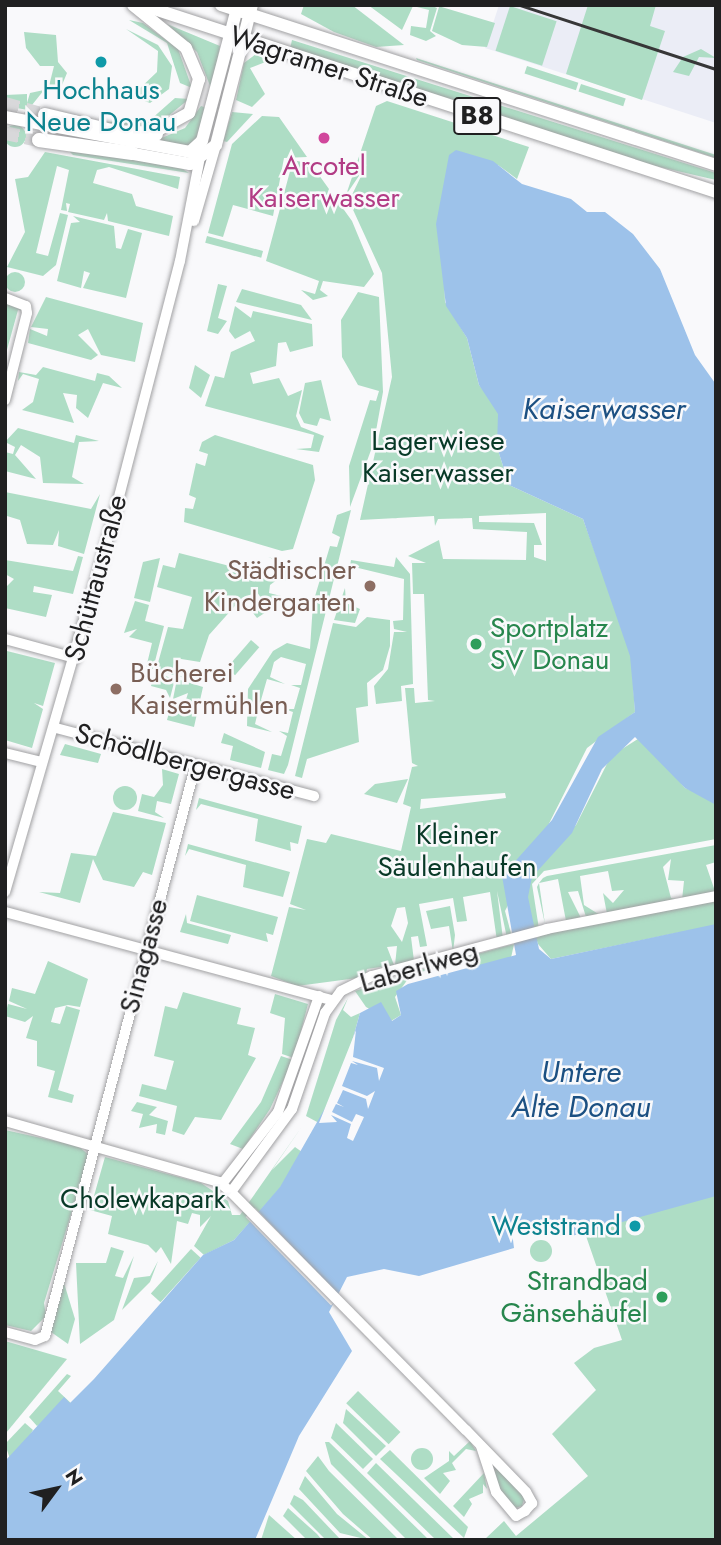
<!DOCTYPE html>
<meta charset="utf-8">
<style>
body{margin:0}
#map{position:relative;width:721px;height:1545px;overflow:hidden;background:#f9f9fb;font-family:Jost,sans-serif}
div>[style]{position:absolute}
.built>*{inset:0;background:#ebedf6}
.green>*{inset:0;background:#aeddc5;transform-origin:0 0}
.round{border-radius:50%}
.water>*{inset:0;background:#9dc2ea}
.pier>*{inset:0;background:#f9f9fb;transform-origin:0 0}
.highway-tunnel>*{height:14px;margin-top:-7px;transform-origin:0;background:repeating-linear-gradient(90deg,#d8d8da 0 14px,transparent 0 21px)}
.roads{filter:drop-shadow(0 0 2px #a1a1a3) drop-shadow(0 0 2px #a1a1a3)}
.minor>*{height:10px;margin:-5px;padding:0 5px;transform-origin:5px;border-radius:5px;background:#fff}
.major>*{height:12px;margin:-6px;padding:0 6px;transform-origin:6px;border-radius:6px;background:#fff}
.highway>*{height:14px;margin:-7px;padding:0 7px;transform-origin:7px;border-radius:7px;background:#fff}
.rail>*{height:2.5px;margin:-1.25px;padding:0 1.25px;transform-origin:1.25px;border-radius:1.25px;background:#373738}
.dots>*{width:19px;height:19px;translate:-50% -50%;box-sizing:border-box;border:4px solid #f9f9fb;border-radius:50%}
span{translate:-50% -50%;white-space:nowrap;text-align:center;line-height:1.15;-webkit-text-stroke:5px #f9f9fb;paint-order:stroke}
.shield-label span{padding:2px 5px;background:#f9f9fb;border:2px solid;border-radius:5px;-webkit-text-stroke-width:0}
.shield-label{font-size:26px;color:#202021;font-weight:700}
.street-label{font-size:28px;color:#202021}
.culture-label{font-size:28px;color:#0d838f}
.right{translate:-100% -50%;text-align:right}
.hotel-label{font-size:28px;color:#b23c85}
.park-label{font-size:28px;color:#083927}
.education-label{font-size:28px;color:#785e54}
.left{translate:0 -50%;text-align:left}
.leisure-label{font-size:28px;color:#27864d}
.water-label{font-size:30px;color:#1c5082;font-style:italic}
.frame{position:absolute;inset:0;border:7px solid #202021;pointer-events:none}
.north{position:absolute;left:21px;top:1454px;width:70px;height:70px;-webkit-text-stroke:5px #f9f9fb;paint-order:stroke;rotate:57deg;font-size:19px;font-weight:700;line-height:28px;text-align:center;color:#202021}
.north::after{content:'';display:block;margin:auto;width:24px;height:32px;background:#202021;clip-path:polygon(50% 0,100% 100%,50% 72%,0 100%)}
</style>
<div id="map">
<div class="built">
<div style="clip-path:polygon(499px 5px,716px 5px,716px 123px,485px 48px)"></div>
</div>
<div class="green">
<div style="clip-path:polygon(304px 5px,352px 5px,404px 45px,376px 47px,334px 32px,301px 14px)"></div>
<div style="clip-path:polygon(368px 5px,430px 5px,437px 8px,430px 31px,436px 36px,426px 41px,410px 35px,411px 26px,426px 28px,429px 10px,413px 6px,402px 30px)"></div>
<div style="clip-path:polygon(435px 5px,495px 23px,487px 47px,462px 45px,432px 31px,439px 7px)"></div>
<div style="clip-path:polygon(588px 5px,656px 5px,650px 26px,665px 31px,642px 100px,566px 74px)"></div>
<div style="left:510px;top:6px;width:49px;height:47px;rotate:18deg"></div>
<div style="clip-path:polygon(129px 20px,143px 23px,178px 49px,192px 88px,180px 83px,167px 43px)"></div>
<div style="clip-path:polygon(167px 24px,220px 46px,212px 91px,197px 52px)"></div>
<div style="clip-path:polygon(126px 29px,158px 45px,172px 66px,169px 89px,150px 103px,139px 99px,138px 90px,157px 72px,158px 51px)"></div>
<div style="clip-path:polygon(24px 32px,56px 35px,58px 62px,67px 73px,62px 85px,49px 86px,54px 66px,40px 66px,26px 48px)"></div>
<div style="clip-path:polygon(292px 40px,716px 173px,716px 180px,634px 161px,290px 49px)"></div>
<div style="clip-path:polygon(701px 49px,716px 58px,699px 57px,689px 76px,673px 72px,683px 57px)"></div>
<div style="clip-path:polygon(256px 54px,268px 61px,250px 68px,265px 94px,252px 107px,236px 100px,244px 63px)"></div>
<div style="clip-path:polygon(416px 58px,716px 155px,716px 158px,417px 60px)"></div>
<div style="left:527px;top:66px;width:54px;height:8px;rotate:18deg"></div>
<div style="left:581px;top:84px;width:47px;height:8px;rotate:18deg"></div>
<div style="clip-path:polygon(44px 90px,28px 110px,5px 106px,5px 95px,27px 94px,27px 103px,30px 93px)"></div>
<div style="clip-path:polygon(175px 98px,189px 99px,155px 127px,101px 122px,149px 121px)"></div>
<div style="clip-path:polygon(evenodd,387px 101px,529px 147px,517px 179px,498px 165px,444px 274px,445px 302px,467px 338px,479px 385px,502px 413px,497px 447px,509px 485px,583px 519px,631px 652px,635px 712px,587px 748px,505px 911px,512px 937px,507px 938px,497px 891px,503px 939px,497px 941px,490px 892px,463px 897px,467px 921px,457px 922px,453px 898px,419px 904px,427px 946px,420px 947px,418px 936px,411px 937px,414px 961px,395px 965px,397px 946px,387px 947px,394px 965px,367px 969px,365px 977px,297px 986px,271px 976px,289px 907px,306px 910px,290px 904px,307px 839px,326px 843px,331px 834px,401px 851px,411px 807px,403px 804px,412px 767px,418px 766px,412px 763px,405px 688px,414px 688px,415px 703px,435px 701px,428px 700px,424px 594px,413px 594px,412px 563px,426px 563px,408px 556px,439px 540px,443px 559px,526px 560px,527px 532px,473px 529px,472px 518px,438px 519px,435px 526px,434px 516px,360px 520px,392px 377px,382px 273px,349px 201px,367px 164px,346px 195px,376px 106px,387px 101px,546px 513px,546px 561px,534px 557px,534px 545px,542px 545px,534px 523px,479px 522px,479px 516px,546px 513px,387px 101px,505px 793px,506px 798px,420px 809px,421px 799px,505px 793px,387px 101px,405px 907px,408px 923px,402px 942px,391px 926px,397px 908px,405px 907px)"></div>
<div style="clip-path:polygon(201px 106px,207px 108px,199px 139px,186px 149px,157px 140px,185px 128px)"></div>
<div style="clip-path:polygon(232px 112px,253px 114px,227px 142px,223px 141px)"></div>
<div style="clip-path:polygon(262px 116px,279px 117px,307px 157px,284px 158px,273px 216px,233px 205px,223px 237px,208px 233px,232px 144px)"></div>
<div class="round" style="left:4px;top:125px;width:22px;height:22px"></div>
<div style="clip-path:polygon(66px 148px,181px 168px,189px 173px,73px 155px)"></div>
<div style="clip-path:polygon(45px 152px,180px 177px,178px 189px,109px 167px,97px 170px,93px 183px,132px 194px,136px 206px,173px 216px,169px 236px,108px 221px,107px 213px,104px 220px,68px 212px,70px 204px,66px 203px,67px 211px,61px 210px,69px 170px,57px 166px,36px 253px,48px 256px,60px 213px,68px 215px,56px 265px,43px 276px,7px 267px,25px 232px,15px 179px,28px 177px)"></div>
<div style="clip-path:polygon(293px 160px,311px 164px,352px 221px,374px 274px,364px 287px,323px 281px,320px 290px,328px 296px,313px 300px,301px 290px,315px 294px,319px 281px,266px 261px)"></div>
<div style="clip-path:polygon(73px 216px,114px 226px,116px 248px,121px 249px,128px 229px,142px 233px,126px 298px,83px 288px,90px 273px,84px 271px,81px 288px,57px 281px,71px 223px,80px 222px)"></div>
<div style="left:207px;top:236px;width:58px;height:7px;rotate:15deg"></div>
<div class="round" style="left:5px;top:272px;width:20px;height:20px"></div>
<div style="clip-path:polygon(218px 284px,227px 286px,218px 318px,227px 321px,218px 334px,207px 331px)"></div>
<div style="clip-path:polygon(242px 289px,301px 305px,312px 320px,236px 302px)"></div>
<div style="clip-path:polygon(358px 292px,379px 297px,383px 392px,374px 442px,350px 507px,349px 466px,370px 400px,376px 401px,379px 391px,358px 385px,342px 357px,341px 320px)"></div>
<div style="clip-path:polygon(46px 297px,143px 323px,135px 362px,101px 355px,88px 329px,78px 335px,98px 355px,91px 360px,28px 343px,30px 329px,47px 336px,48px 329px,31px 327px)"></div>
<div style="clip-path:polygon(5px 301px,25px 311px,18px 310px,5px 357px)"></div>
<div style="clip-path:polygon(235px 306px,251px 318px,253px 311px,312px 324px,313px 346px,290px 352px,286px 342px,278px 343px,276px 366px,250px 373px,253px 384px,279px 378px,288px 396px,302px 390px,296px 416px,301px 427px,324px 436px,319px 452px,296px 449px,311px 448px,314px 435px,205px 406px,215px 376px,224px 378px,231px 352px,255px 341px,250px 331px,235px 339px,229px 331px)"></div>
<div style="clip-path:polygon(195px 365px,210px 375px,201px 398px,189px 388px)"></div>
<div style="clip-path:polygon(43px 367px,95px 381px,97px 373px,109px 376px,122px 388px,103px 383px,88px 418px,76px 408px,77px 395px,63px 393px,74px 423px,22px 410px,33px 402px,39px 379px,23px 374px,18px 381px,19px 372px,36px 375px)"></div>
<div style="clip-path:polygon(321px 380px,331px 421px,320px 418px,317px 426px,304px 423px,299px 413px,305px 383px)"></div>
<div style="clip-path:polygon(18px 428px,74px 443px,76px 435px,99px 441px,79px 442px,72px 477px,84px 484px,43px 483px,40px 457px,21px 445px,15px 455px,36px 479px,5px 471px,5px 452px,13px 454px,15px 447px,5px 442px)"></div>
<div style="clip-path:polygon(215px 435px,313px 465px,315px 480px,293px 549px,282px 551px,184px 522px,185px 508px,193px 509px,196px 498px,189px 495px,196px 463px,205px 466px,208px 454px,199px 451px,202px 442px)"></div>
<div style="clip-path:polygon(5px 492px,91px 509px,100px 494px,84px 554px,58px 546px,59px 530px,53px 545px,27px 544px,20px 520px,7px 516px)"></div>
<div style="clip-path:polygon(351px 510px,288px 765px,284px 774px,268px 770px,272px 754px,281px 756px,287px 736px,279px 731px,288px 733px,293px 712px,284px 709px,294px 709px,300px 688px,291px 685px,301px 685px,306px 664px,281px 657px,274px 662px,270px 677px,285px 684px,267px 679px,261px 700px,279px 708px,260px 703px,255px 724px,272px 732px,247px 726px,248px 689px,273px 651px,287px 643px,310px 649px,313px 603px,330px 546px,337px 547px,340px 537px,332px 533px,337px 515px)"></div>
<div style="clip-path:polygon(179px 553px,277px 578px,281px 562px,268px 557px,285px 562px,290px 572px,287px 581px,278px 579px,270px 585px,269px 593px,281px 596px,275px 606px,257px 618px,253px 613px,265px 604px,257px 592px,242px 598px,209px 635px,200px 662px,175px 658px,172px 672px,185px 678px,156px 670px,168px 627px,183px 629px,192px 597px,157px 587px,163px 565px,175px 568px)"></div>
<div style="clip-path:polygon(78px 556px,83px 557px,73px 594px,34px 586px,33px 592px,52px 595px,46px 617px,5px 608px,5px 588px,14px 579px,5px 574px,5px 560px,73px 571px)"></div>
<div style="clip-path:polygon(396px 557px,410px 574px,413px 684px,401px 686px,402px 701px,376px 704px,374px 686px,388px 669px,394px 632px,407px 632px,394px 629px,393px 621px,403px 620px,404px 579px,350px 566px,351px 560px,394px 567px)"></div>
<div style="clip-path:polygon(160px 558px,150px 602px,134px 598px,143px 562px)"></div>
<div style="clip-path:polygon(345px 588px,346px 603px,360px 609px,355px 623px,334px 620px)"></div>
<div style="clip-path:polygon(135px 601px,149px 605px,145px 621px,164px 626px,153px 669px,146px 668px,152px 643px,129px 637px,137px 629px,124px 633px)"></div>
<div style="clip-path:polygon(367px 617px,390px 620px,390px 646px,383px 670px,367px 683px,368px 706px,356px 708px,359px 742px,307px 759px,302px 778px,295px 776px,333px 623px,356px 627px)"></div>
<div style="left:251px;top:640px;width:11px;height:37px;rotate:41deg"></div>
<div style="clip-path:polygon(7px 651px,55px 663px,43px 706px,34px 703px,43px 709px,32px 748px,5px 740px)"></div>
<div style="clip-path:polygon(155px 673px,175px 679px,170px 698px,166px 690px,151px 686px)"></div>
<div style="clip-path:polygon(177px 679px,203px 687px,194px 727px,167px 720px,172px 701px,182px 713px,188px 693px,173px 699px)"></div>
<div style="clip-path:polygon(224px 733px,265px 752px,261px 768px,230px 760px,233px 746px,221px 743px)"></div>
<div style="clip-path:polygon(641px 737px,685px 788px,716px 800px,716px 839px,544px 871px,532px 884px,539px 929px,532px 931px,524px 907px,527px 880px,576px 825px,611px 756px)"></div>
<div style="clip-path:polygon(65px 744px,101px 754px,98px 763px,60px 755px)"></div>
<div style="clip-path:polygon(162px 769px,179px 774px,171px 804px,157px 801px,155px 812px,164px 818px,138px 811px,142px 794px,154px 797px,163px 785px)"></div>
<div style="clip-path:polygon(408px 779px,397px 803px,364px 794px,375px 784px)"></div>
<div class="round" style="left:113px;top:786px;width:24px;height:24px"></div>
<div style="clip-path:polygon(199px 798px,302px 826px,298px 844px,290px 842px,291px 851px,255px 841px,258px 819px,201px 804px,196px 810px)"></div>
<div style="clip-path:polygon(113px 812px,166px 823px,152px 875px,143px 872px,134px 887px,103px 880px,93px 859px,80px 903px,39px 892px,60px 893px,71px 853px,96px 856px)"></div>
<div style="clip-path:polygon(188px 844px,290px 872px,283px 897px,243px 887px,246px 865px,189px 849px,185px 856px)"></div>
<div style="clip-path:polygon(716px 845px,716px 862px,706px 865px,716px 894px,682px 900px,684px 881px,668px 880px,671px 859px,663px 867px,671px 898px,680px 900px,607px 914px,603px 893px,613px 903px,624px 890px,612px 891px,608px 871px,580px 876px,584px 905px,600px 915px,586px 917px,578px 891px,568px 892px,581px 918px,566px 921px,558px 879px,539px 883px,545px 924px,537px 887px,539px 883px,543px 878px,547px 876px)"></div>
<div style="clip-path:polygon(197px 895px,278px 917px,273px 935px,266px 933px,268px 942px,190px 921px)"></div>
<div style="clip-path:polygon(716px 899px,716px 949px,681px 932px,551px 959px,538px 944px,536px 938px,546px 933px)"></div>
<div style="clip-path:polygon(450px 906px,455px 935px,453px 952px,449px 926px,431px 929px,426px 911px)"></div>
<div style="clip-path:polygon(186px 914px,187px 923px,231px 935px,228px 944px,180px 932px)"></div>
<div style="clip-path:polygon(514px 944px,511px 958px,467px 969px,463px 958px)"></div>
<div style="clip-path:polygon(48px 961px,88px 979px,80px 1007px,68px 1005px,55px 1008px,51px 1022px,60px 1024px,66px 1006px,80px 1010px,58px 1090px,74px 1095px,72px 1103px,48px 1097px,55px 1071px,37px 1066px,37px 1041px,26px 1038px,33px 1016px,25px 1022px,5px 1016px,8px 1004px,27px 1009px,9px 1001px,12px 988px,35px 994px)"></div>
<div style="clip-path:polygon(436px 965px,408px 979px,395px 997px,401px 1015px,391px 1021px,366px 1007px,355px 991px)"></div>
<div style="clip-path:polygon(183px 992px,241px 1008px,237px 1024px,255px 1028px,248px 1055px,256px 1058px,221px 1120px,195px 1117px,184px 1135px,172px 1131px,177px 1106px,139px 1096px,142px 1084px,166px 1090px,174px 1061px,154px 1056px,165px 1006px,177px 1009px)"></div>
<div style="clip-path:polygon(275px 994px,308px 1004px,294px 1058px,282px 1054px,285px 1018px,270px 1013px)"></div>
<div style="clip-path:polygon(348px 998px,343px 1010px,351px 1017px,360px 1013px,341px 1080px,319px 1123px,306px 1116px,336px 1020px)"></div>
<div style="clip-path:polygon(281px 1056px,293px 1060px,270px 1109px,243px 1149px,230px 1144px,261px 1102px)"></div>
<div style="clip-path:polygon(716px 1092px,716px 1540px,484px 1540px,504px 1521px,516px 1536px,588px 1476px,552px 1434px,596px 1390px,574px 1363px,594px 1348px,622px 1340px,577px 1210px)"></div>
<div style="clip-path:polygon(137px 1102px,157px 1107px,149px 1115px,168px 1121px,165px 1135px,156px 1133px,157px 1124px,139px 1128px,143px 1114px,131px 1111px)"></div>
<div style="clip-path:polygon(303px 1125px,272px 1170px,295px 1147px,302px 1152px,280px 1188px,234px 1240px,204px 1255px,194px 1246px,211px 1216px,200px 1227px,200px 1215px,192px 1213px,188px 1224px,177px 1221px,171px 1264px,161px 1247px,156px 1253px,148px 1245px,108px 1234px,112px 1216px,90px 1210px,105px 1157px,201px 1183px,228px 1201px,232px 1215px,240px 1215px)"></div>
<div style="clip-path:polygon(5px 1130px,78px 1146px,89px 1155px,44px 1303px,46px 1316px,31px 1331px,5px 1325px)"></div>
<div class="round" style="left:530px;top:1240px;width:22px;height:22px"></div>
<div style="clip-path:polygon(111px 1247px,124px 1251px,115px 1276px,123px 1278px,134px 1256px,114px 1320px,80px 1344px,76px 1263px,106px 1263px)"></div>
<div style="left:191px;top:1249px;width:13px;height:60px;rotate:42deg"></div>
<div style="clip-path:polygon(158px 1261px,150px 1282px,122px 1310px,134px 1278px,150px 1276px)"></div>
<div style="clip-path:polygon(64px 1283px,75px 1319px,68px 1344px,51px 1332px)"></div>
<div style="clip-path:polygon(5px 1341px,67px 1359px,6px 1433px,5px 1432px)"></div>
<div style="clip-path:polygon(67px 1374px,71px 1376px,58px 1391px,73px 1405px,37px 1426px,29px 1417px)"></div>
<div style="left:358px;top:1391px;width:59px;height:17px;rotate:44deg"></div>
<div style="clip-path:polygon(346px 1409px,386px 1446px,376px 1456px,343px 1423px)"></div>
<div style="clip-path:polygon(25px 1423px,33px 1430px,12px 1465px,5px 1444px)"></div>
<div style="clip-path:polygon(336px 1423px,373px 1459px,363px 1469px,331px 1438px)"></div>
<div style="clip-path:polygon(470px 1441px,476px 1451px,466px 1449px,452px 1463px,456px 1470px,443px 1473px,450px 1481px,440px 1494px,424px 1478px,449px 1461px,449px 1451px,454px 1456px)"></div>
<div style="clip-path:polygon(325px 1442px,329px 1442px,429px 1540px,407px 1540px,331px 1464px)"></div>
<div class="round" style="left:411px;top:1448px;width:22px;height:22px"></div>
<div style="clip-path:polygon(390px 1450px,468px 1527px,464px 1538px,380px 1459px)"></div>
<div style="clip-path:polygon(318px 1456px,329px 1471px,399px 1540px,373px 1540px,343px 1514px,306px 1471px)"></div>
<div style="clip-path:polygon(490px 1462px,525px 1496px,522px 1506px,515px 1508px,498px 1490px)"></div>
<div style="clip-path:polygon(376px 1463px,455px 1540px,436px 1540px,367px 1473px)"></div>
<div style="clip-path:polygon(484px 1473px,487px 1489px,483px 1484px,483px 1493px,469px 1499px,472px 1504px,464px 1517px,453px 1506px)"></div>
<div style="clip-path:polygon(305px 1476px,337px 1514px,369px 1540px,340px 1533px,299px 1489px)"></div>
<div style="clip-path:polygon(294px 1495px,303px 1500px,341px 1540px,326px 1540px,290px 1504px)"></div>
<div style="clip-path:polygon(288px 1508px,317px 1534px,322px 1540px,307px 1540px,283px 1516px)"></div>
<div style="clip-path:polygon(269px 1515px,297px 1540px,261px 1540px)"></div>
</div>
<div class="water">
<div style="clip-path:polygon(456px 150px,493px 161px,522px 184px,571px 199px,587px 212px,605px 212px,633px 234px,660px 269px,695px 355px,715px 383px,716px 805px,685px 788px,635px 737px,602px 769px,572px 833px,532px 877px,528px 897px,539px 949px,551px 959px,716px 924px,716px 1196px,568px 1237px,557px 1235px,547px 1219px,512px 1232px,514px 1248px,419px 1276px,384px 1269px,347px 1277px,329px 1312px,352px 1351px,299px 1436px,255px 1540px,5px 1540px,6px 1460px,64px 1397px,70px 1403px,94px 1379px,203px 1255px,234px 1240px,280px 1187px,341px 1080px,360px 1013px,381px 1002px,392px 1021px,401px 1015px,396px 991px,408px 984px,516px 955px,502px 876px,552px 820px,598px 737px,635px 712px,630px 656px,583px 519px,509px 485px,497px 447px,498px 414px,479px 385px,467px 338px,446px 306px,436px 224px,449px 155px)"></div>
</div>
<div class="pier">
<div style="clip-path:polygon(356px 1030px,353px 1057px,384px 1068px,379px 1081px,377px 1068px,352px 1061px,358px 1065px,351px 1063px,342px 1086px,367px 1096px,375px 1091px,368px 1109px,366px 1099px,343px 1090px,337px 1103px,344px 1107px,336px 1104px,332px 1112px,352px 1122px,356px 1114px,364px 1117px,353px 1141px,347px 1138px,351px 1124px,331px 1115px,337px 1122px,319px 1123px)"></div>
<div style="left:255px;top:1208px;width:123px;height:13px;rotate:46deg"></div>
</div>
<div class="highway-tunnel">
<div style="left:5px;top:104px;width:41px;rotate:15.4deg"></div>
<div style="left:5px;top:133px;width:35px;rotate:12deg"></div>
</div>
<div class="roads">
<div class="minor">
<div style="left:194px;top:221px;width:79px;rotate:-73.9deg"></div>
<div style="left:5px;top:298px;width:22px;rotate:21deg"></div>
<div style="left:26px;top:306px;width:7px;rotate:82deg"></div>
<div style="left:27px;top:313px;width:90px;rotate:104.2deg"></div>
<div style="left:5px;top:639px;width:73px;rotate:15.2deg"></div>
<div style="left:56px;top:728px;width:267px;rotate:14.8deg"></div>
<div style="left:5px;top:753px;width:36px;rotate:14deg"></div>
<div style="left:5px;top:892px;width:391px;rotate:-73.8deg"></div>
<div style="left:114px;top:516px;width:263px;rotate:-75.5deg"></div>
<div style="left:180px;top:261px;width:111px;rotate:-79.1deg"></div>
<div style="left:5px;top:912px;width:339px;rotate:15.1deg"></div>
<div style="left:5px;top:1121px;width:223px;rotate:15.9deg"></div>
<div style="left:219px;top:1182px;width:16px;rotate:40deg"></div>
<div style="left:231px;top:1192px;width:334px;rotate:45.4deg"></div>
<div style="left:466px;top:1430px;width:86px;rotate:45.9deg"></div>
<div style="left:526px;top:1492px;width:13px;rotate:61deg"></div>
<div style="left:532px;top:1503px;width:11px;rotate:131deg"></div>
<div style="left:525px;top:1511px;width:10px;rotate:151deg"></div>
<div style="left:516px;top:1516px;width:31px;rotate:-130deg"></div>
<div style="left:496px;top:1492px;width:48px;rotate:-108.1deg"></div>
<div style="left:222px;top:1184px;width:91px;rotate:-52.1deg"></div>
<div style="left:278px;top:1112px;width:123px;rotate:-70.5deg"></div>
<div style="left:231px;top:1192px;width:103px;rotate:-53.7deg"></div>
<div style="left:292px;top:1109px;width:102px;rotate:-71deg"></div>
<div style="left:325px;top:1013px;width:27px;rotate:-54deg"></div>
<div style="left:341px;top:991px;width:34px;rotate:-26deg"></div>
<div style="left:372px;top:976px;width:181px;rotate:-15deg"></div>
<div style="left:547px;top:929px;width:172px;rotate:-11deg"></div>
<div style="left:5px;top:1332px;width:31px;rotate:15deg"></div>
<div style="left:35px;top:1340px;width:11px;rotate:-22deg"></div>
<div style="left:45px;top:1336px;width:588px;rotate:-75.23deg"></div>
</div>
<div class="major">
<div style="left:133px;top:5px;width:68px;rotate:39.1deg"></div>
<div style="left:186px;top:48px;width:34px;rotate:67deg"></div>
<div style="left:199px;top:79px;width:35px;rotate:106deg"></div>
<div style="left:189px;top:113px;width:46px;rotate:151.2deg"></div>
<div style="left:142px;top:5px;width:604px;rotate:18.04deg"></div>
<div style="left:221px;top:5px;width:520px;rotate:17.91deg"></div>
<div style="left:5px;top:117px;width:188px;rotate:10.7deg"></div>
<div style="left:190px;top:152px;width:16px;rotate:-43deg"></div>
<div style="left:202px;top:141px;width:141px;rotate:-75.2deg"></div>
<div style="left:134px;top:154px;width:57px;rotate:10.1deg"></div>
<div style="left:190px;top:164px;width:32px;rotate:-36deg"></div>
<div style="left:216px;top:145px;width:145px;rotate:-75.6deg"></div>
</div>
<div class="highway">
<div style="left:45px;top:115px;width:73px;rotate:13.5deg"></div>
<div style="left:116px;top:132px;width:40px;rotate:2.9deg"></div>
<div style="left:39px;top:140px;width:94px;rotate:8deg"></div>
</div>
</div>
<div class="rail">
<div style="left:520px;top:5px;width:206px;rotate:18.1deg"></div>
</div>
<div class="dots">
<div style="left:101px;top:62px;background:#0f9aa8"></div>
<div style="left:324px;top:138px;background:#d1479c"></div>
<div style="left:370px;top:586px;background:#8d6e63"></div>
<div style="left:476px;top:644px;background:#2e9e5b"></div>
<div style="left:116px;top:689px;background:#8d6e63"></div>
<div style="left:635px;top:1226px;background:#0f9aa8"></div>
<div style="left:662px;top:1297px;background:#2e9e5b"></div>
</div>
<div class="shield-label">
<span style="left:477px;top:116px">B8</span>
</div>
<div class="street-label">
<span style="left:329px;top:67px;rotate:18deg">Wagramer Straße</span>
<span style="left:96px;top:578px;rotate:-75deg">Schüttaustraße</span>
<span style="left:185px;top:762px;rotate:15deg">Schödlbergergasse</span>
<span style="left:144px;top:956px;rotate:-75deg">Sinagasse</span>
<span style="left:419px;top:967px;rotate:-16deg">Laberlweg</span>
</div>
<div class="culture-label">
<span style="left:101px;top:106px">Hochhaus<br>Neue Donau</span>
<span class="right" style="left:621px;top:1226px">Weststrand</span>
</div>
<div class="hotel-label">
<span style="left:324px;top:182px">Arcotel<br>Kaiserwasser</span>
</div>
<div class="park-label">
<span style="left:438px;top:457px">Lagerwiese<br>Kaiserwasser</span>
<span style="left:457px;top:851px">Kleiner<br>Säulenhaufen</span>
<span style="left:143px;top:1199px">Cholewkapark</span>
</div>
<div class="education-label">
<span class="right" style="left:356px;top:586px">Städtischer<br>Kindergarten</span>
<span class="left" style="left:130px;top:689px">Bücherei<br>Kaisermühlen</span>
</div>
<div class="leisure-label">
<span class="left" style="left:490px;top:644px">Sportplatz<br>SV Donau</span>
<span class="right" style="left:648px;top:1297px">Strandbad<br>Gänsehäufel</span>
</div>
<div class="water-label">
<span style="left:604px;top:409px">Kaiserwasser</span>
<span style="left:581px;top:1089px">Untere<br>Alte Donau</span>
</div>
<div class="frame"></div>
<div class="north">N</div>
</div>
